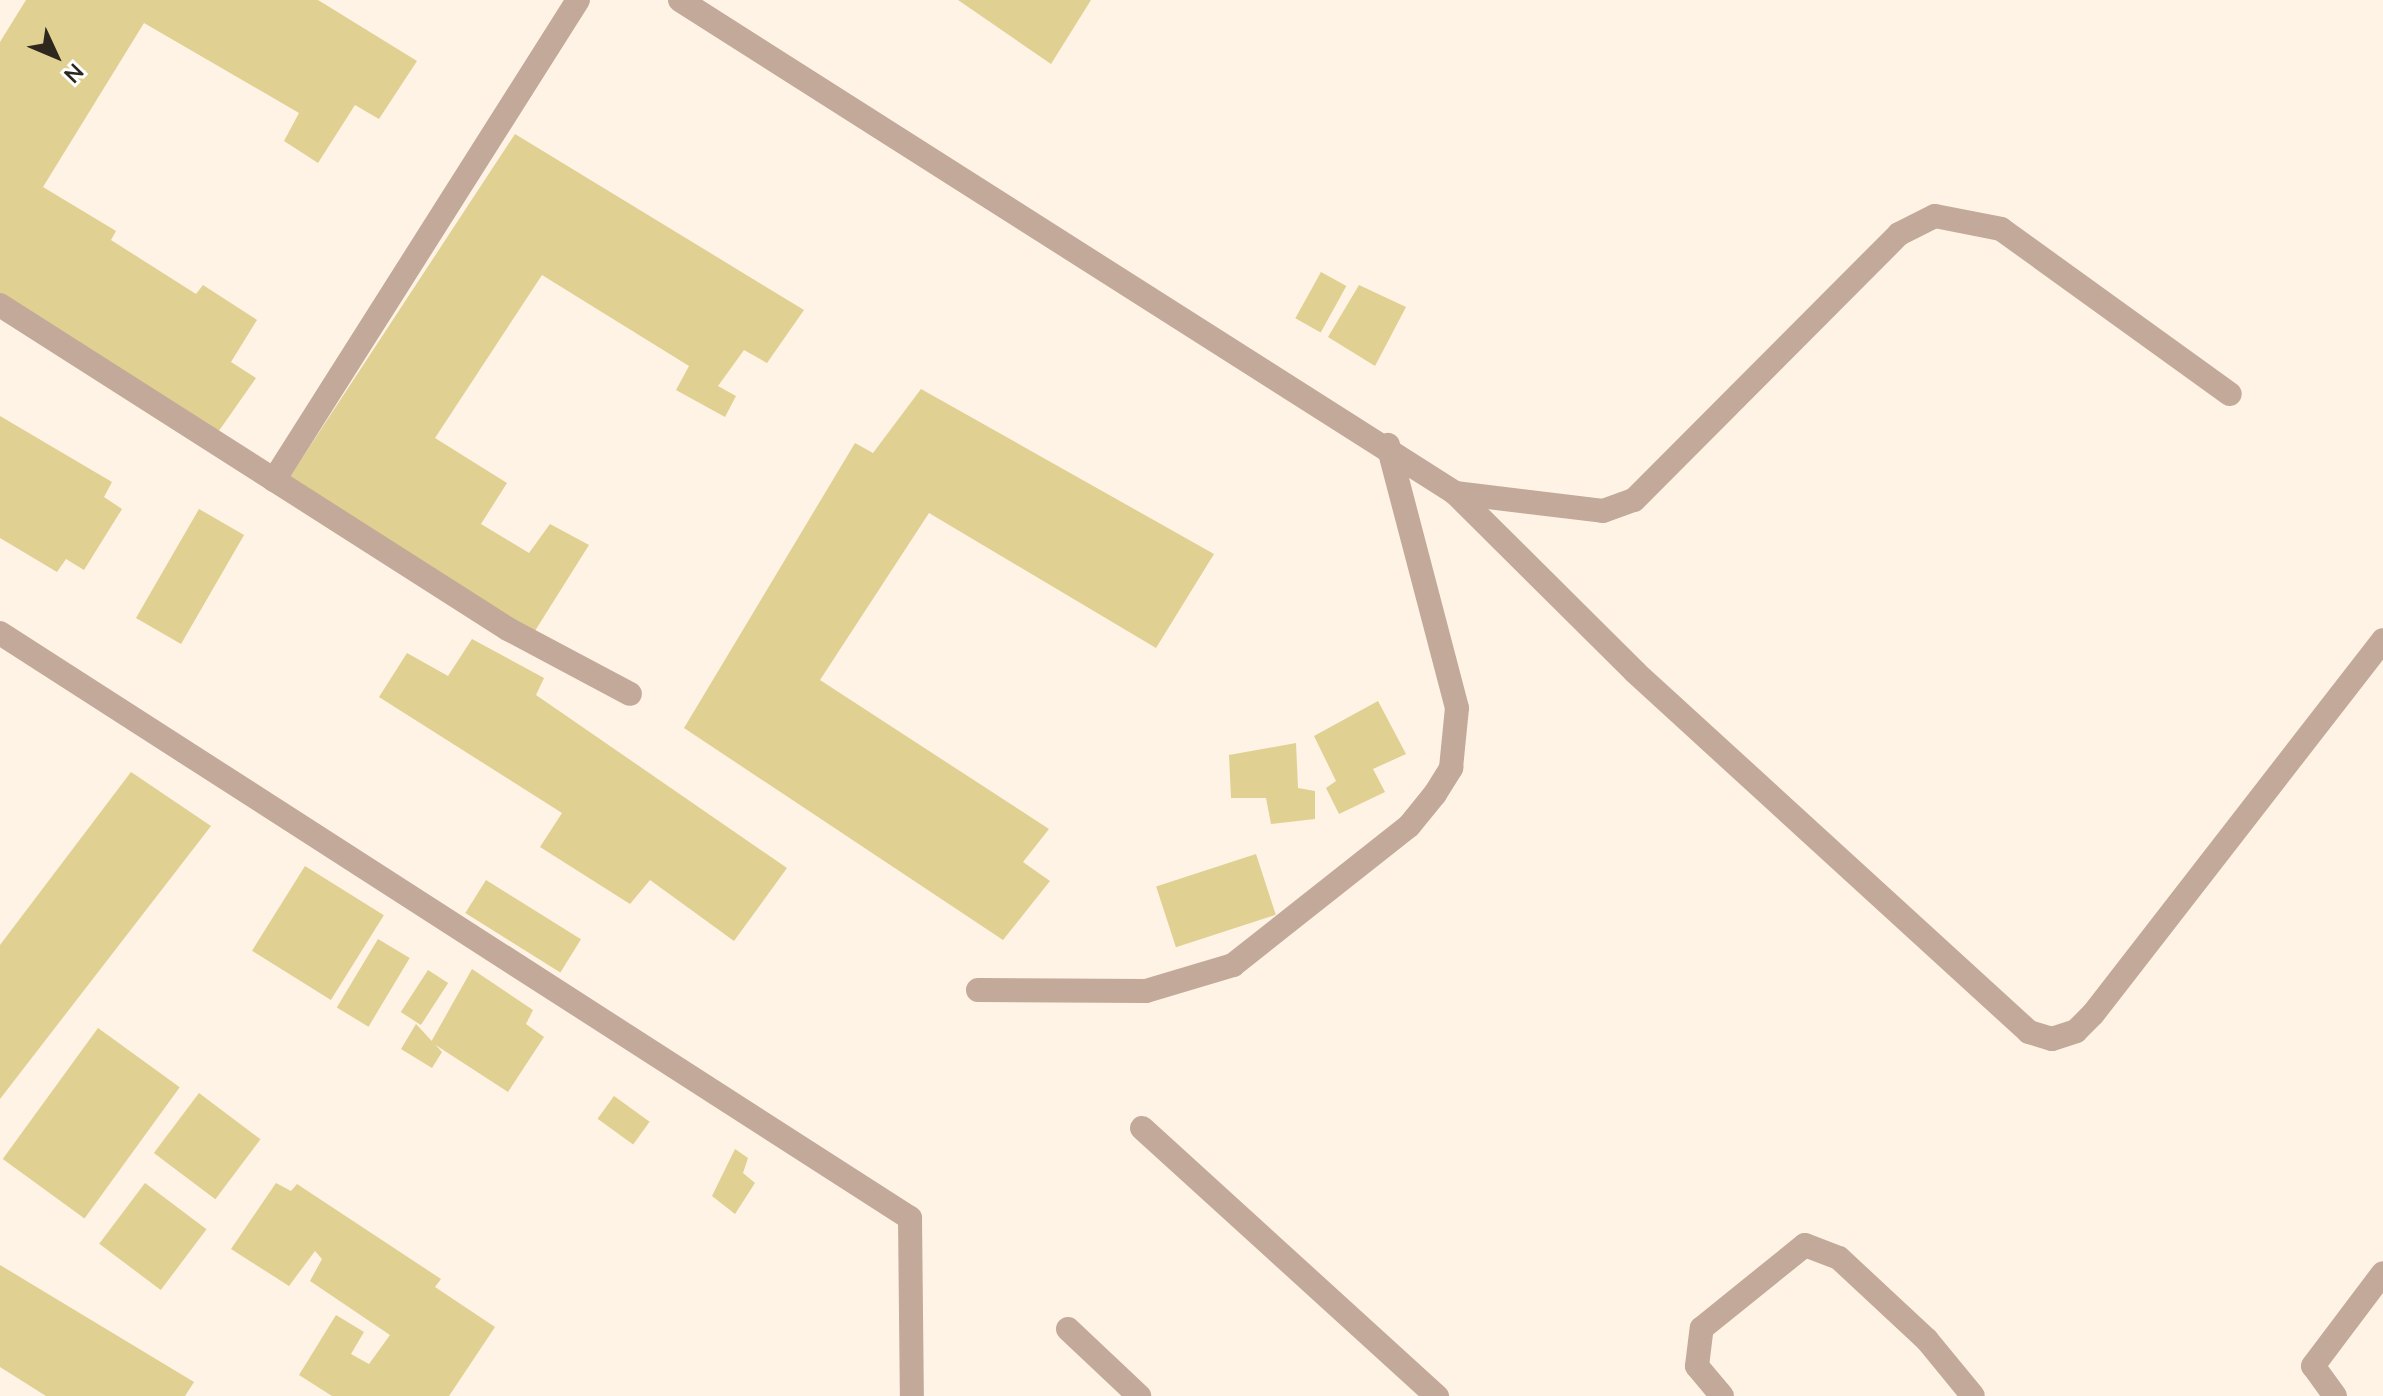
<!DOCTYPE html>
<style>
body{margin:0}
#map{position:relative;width:2383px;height:1396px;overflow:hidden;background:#fef3e5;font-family:"Nunito Sans",sans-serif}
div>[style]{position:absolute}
.building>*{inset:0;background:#e0d092;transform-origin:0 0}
.minor>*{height:24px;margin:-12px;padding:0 12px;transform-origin:12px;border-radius:12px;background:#c2a999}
span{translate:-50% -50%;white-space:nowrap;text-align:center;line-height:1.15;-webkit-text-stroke:8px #fff;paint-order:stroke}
.north{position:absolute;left:16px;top:16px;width:80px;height:80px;-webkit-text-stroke:6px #fff;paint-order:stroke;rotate:134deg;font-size:22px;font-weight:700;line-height:32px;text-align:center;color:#2d271e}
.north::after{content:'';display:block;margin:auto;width:28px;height:36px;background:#2d271e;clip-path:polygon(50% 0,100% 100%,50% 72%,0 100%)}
</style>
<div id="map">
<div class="building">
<div style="clip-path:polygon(26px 0,318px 0,417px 61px,379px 119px,355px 105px,318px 163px,284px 141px,299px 113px,144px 23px,43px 187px,116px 231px,111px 240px,196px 294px,203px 285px,257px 320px,231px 362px,256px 378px,216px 435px,0 298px,0 42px)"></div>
<div style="clip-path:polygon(958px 0,1091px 0,1051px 64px)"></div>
<div style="clip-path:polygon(515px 134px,804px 310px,767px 363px,744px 350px,718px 386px,736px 396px,725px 417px,676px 390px,689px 366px,542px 275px,435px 438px,507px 483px,481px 524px,529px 553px,550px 524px,589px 545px,533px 634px,287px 481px)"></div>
<div style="left:1321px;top:272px;width:29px;height:53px;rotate:29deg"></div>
<div style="clip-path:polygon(1359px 285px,1406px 307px,1375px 366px,1328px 337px)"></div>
<div style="clip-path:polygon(921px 389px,1214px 554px,1156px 648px,929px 513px,820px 680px,1049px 829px,1023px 862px,1050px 881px,1003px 940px,684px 728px,855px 443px,873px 453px)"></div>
<div style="clip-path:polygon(0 416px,112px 482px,104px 497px,122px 509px,84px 570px,66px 559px,57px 572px,0 538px)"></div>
<div style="left:199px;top:509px;width:52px;height:126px;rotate:30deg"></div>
<div style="clip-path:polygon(472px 639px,544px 678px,536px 695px,787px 868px,734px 941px,650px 880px,630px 904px,540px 847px,562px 813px,379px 697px,407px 653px,448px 676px)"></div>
<div style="clip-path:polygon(1378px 701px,1406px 754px,1373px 769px,1385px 792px,1339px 814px,1326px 788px,1336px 781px,1314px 736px)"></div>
<div style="clip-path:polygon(1296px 743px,1298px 788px,1315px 791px,1315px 819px,1271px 824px,1266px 798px,1231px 798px,1229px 755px)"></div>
<div style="clip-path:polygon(131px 772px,211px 826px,0 1099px,0 945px)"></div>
<div style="left:1256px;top:854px;width:64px;height:105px;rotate:72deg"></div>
<div style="left:305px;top:866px;width:93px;height:100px;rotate:32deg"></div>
<div style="left:486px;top:880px;width:112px;height:39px;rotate:32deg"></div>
<div style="left:378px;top:939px;width:37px;height:80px;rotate:31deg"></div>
<div style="clip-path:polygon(472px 969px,533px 1010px,526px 1024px,544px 1037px,508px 1092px,431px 1042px)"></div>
<div style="left:428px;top:970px;width:24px;height:50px;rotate:33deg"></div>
<div style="clip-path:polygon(416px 1024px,442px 1052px,432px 1068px,401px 1049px)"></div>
<div style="left:98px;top:1028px;width:101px;height:162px;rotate:36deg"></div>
<div style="left:199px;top:1093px;width:77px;height:75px;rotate:37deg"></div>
<div style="left:614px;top:1096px;width:44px;height:28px;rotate:36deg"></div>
<div style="clip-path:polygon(735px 1149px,748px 1158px,743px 1173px,755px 1183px,735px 1214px,712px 1196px)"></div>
<div style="left:145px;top:1183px;width:77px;height:76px;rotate:37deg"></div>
<div style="clip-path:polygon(276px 1183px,291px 1191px,297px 1184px,441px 1279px,435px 1287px,495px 1327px,449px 1396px,332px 1396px,299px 1375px,336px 1315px,364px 1332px,351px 1354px,369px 1364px,390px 1335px,310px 1281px,322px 1259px,315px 1251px,289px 1286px,231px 1249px)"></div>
<div style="clip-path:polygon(0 1265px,194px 1382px,185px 1396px,46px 1396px,0 1367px)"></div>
</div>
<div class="minor">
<div style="left:680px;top:0;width:919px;rotate:32.46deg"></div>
<div style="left:1455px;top:493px;width:254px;rotate:44.8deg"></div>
<div style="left:1635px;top:672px;width:534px;rotate:42.42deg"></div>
<div style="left:2029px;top:1032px;width:24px;rotate:17deg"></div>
<div style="left:2052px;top:1039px;width:25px;rotate:-18deg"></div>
<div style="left:2076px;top:1031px;width:24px;rotate:-45deg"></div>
<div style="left:2093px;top:1014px;width:473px;rotate:-52.2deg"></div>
<div style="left:0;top:305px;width:603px;rotate:32.53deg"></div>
<div style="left:508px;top:629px;width:138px;rotate:28deg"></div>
<div style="left:274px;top:480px;width:568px;rotate:-57.65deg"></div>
<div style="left:1455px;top:493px;width:149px;rotate:6.9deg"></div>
<div style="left:1603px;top:511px;width:33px;rotate:-20deg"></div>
<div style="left:1634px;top:500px;width:375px;rotate:-45.1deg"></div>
<div style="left:1899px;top:234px;width:40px;rotate:-26.6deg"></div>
<div style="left:1935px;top:216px;width:67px;rotate:11.1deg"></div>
<div style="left:2001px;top:229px;width:282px;rotate:35.8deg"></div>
<div style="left:0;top:633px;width:1082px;rotate:32.74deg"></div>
<div style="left:910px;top:1218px;width:178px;rotate:89.4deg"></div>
<div style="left:978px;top:990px;width:168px;rotate:0.3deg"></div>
<div style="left:1146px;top:991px;width:91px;rotate:-16.6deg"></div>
<div style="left:1233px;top:965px;width:224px;rotate:-38.3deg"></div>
<div style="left:1409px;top:826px;width:41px;rotate:-50.9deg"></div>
<div style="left:1435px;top:794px;width:31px;rotate:-58deg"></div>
<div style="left:1451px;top:768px;width:60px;rotate:-84.3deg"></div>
<div style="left:1457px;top:708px;width:272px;rotate:-104.7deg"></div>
<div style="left:1142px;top:1128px;width:399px;rotate:42.3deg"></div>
<div style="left:1068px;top:1329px;width:98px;rotate:43.3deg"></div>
<div style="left:1722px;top:1396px;width:39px;rotate:-130deg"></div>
<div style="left:1697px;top:1366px;width:38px;rotate:-83deg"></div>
<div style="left:1702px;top:1328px;width:132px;rotate:-38.9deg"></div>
<div style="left:1805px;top:1245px;width:36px;rotate:21deg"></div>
<div style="left:1839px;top:1258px;width:120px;rotate:43deg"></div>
<div style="left:1927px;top:1340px;width:72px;rotate:50.6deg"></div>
<div style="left:2335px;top:1396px;width:37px;rotate:-126deg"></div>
<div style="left:2313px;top:1366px;width:116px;rotate:-53deg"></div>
</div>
<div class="north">N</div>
</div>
